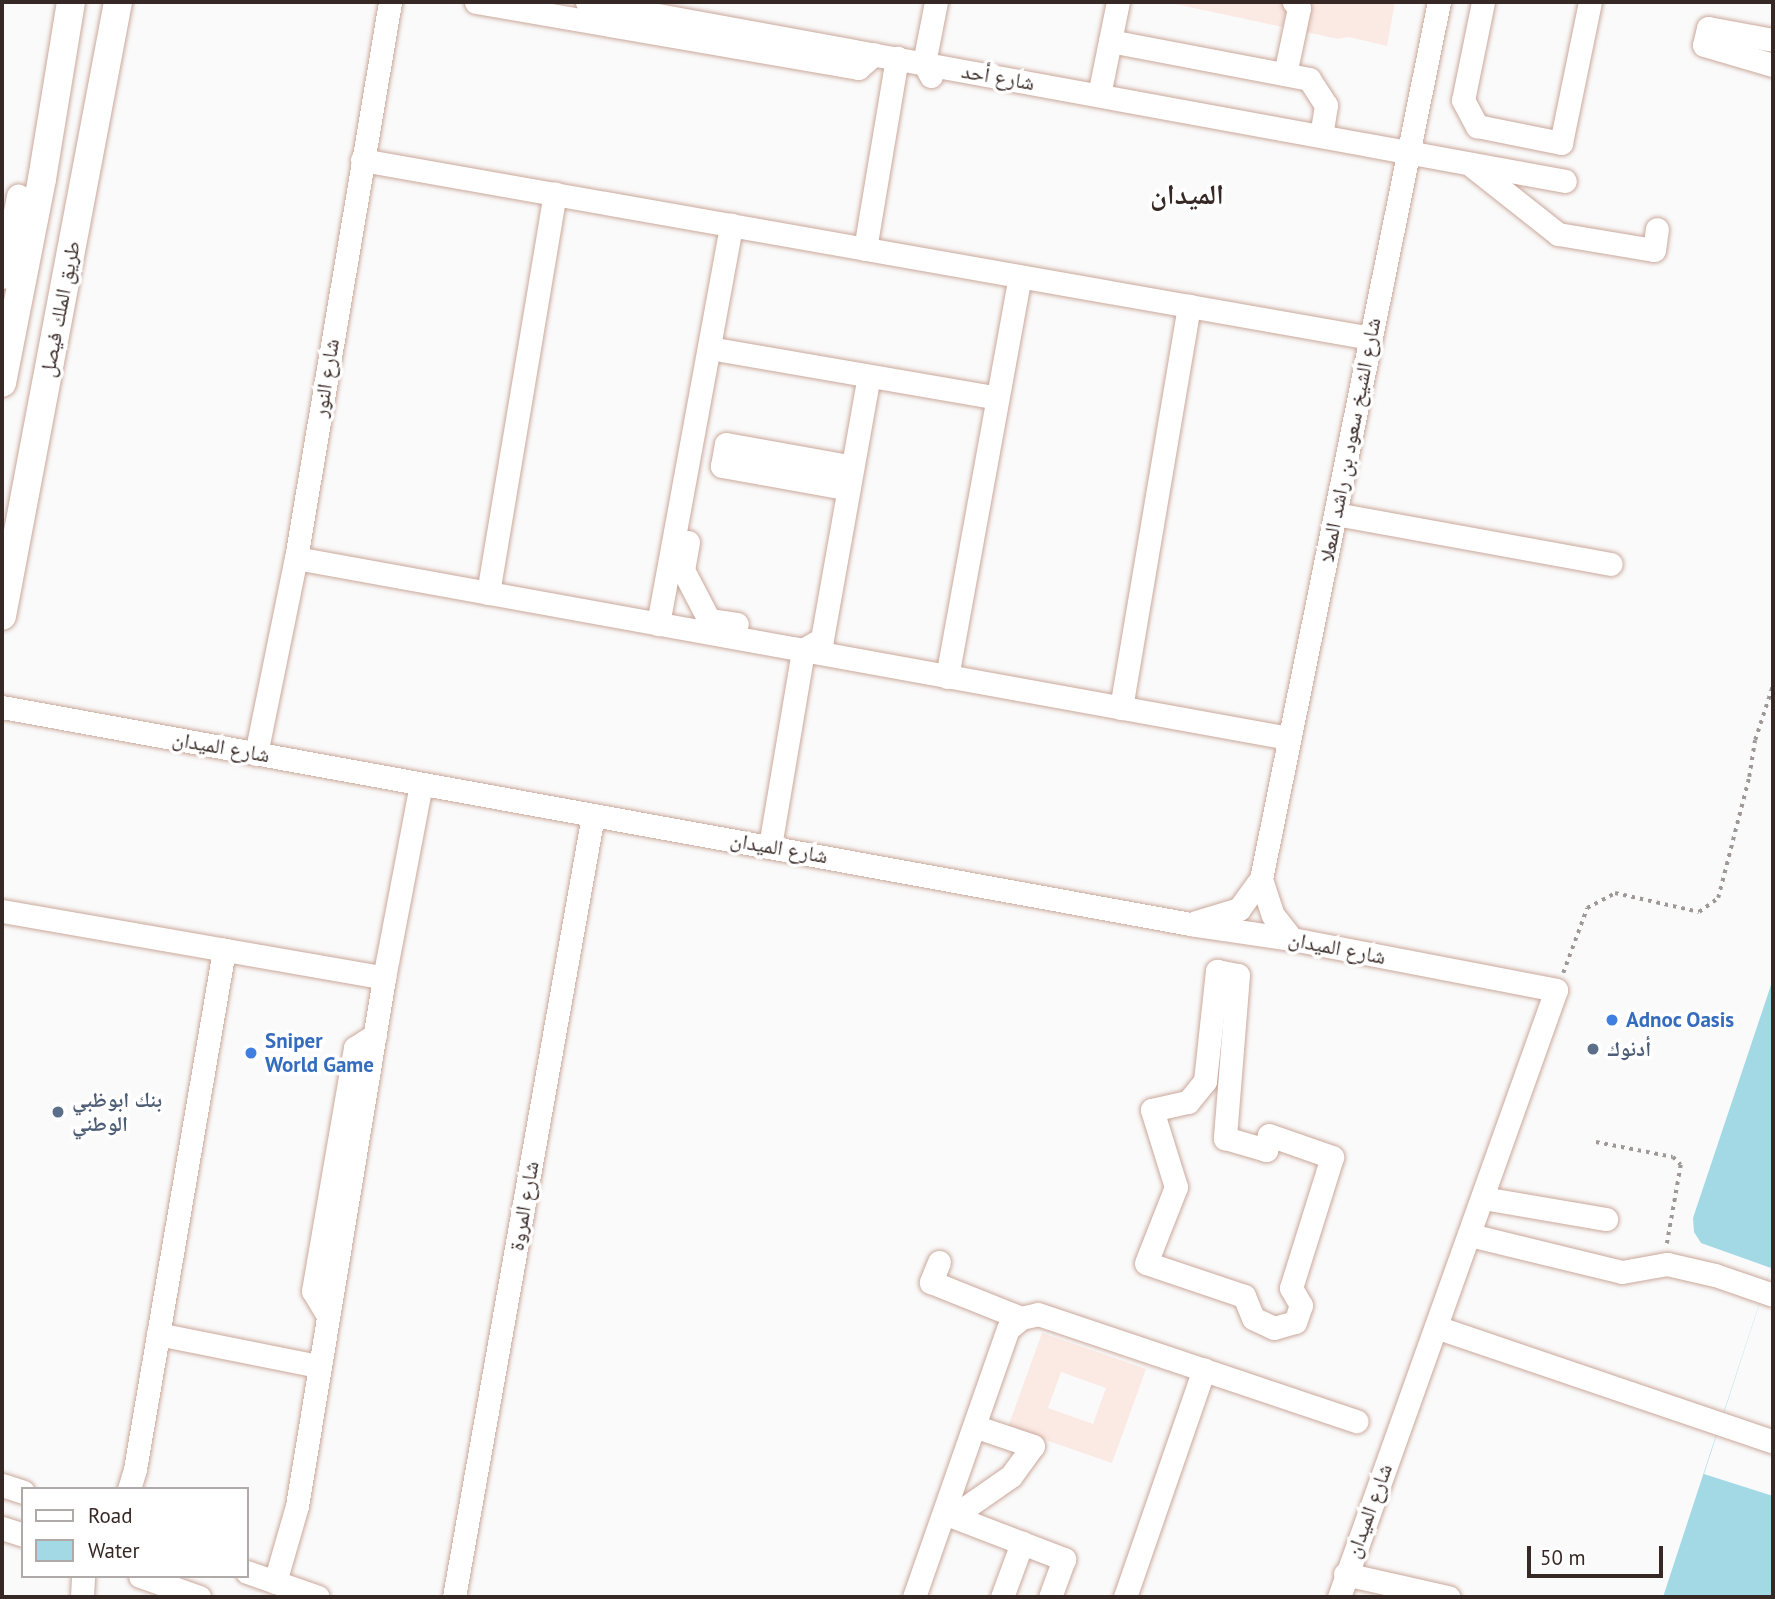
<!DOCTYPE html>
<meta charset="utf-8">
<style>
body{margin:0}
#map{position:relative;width:1775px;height:1599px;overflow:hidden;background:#fafafa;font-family:"PT Sans","Noto Naskh Arabic",sans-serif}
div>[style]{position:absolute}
.built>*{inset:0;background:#fbe9e3}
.water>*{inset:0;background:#a3d9e5}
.pier>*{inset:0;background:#fafafa}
.path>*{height:3.5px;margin-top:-1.75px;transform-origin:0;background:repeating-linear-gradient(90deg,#9e9896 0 3.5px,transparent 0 8.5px)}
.roads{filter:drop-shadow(0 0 2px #caa89b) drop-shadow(0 0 2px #caa89b)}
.minor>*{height:23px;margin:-11.5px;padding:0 11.5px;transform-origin:11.5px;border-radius:11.5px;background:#fff}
.major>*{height:28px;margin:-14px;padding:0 14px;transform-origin:14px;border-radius:14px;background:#fff}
.dots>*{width:19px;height:19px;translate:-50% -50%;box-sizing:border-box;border:4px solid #fff;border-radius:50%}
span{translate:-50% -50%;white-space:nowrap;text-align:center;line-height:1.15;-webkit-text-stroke:7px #fff;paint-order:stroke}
.street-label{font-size:21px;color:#362824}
.shop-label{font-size:21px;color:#366cbe;font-weight:700}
.left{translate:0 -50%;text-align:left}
.service-label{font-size:21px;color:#4e5e75;font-weight:700}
.district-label{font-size:28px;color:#362824;font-weight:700}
.frame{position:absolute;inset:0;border:4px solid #362824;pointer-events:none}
.legend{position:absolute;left:21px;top:1487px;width:228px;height:91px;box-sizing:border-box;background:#fff;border:2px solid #afa9a7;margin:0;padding:9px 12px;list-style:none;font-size:21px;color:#362824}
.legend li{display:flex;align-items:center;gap:14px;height:35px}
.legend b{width:35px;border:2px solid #afa9a7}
.scale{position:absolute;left:1527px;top:1546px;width:136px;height:32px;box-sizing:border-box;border:4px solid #362824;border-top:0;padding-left:9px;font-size:21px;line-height:24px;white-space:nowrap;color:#362824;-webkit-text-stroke:5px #fff;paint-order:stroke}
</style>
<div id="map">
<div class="built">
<div style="clip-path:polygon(1166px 2px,1395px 2px,1387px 46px,1349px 37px,1338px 39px)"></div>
<div style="clip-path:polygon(evenodd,1042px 1333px,1146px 1369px,1112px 1463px,1008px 1427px,1042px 1333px,1061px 1372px,1106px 1388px,1093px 1424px,1048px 1408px,1061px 1372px)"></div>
</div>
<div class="water">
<div style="clip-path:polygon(1773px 979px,1773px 1597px,1663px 1597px,1771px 1268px,1701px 1243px,1694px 1232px,1693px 1218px)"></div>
</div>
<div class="pier">
<div style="clip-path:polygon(1771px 1268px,1773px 1269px,1773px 1496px,1704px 1474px)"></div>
</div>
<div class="path">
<div style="left:1563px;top:973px;width:69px;rotate:-69.7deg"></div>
<div style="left:1587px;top:908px;width:32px;rotate:-28deg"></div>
<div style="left:1615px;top:893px;width:86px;rotate:12.7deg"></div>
<div style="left:1699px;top:912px;width:24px;rotate:-36deg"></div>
<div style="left:1718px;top:898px;width:125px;rotate:-75.6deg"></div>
<div style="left:1749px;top:777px;width:37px;rotate:-81deg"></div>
<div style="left:1755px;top:740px;width:58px;rotate:-71.9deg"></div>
<div style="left:1596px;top:1142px;width:78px;rotate:11deg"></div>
<div style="left:1673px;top:1157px;width:11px;rotate:45deg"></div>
<div style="left:1681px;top:1165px;width:80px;rotate:100deg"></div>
</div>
<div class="roads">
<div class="minor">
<div style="left:476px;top:2px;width:388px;rotate:9.8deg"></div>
<div style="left:858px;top:68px;width:21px;rotate:-41deg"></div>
<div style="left:587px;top:2px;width:994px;rotate:10.37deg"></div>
<div style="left:1483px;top:2px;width:100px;rotate:101.5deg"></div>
<div style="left:1463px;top:100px;width:30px;rotate:62deg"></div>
<div style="left:1477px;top:126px;width:86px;rotate:11.4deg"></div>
<div style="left:1561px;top:143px;width:144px;rotate:-78.4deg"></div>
<div style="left:1773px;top:40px;width:66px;rotate:-169.5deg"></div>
<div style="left:1708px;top:28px;width:17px;rotate:103deg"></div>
<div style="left:1704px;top:45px;width:72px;rotate:16.2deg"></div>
<div style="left:1110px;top:41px;width:203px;rotate:10.8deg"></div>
<div style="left:1309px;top:79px;width:31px;rotate:57deg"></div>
<div style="left:1326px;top:105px;width:31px;rotate:99deg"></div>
<div style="left:1285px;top:74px;width:67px;rotate:-78deg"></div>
<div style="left:1299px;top:8px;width:8px;rotate:-130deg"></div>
<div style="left:931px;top:76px;width:15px;rotate:-118deg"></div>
<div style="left:924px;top:63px;width:62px;rotate:-78.9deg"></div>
<div style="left:1099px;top:95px;width:95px;rotate:-78.5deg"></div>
<div style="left:362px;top:160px;width:1024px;rotate:10.01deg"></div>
<div style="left:1472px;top:166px;width:110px;rotate:38.3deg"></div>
<div style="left:1558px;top:234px;width:97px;rotate:9.5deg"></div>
<div style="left:1654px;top:250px;width:21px;rotate:-82deg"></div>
<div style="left:865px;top:249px;width:194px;rotate:-80.5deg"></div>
<div style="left:2px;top:277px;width:83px;rotate:-78.8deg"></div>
<div style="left:709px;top:348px;width:292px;rotate:9.8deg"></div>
<div style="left:726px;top:444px;width:119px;rotate:10.2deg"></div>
<div style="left:843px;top:465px;width:22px;rotate:100deg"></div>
<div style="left:839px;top:487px;width:119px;rotate:-169.8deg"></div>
<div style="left:722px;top:466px;width:22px;rotate:-80deg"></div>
<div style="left:1336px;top:514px;width:279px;rotate:10.3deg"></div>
<div style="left:688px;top:542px;width:28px;rotate:100deg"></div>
<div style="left:683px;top:570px;width:56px;rotate:62.5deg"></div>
<div style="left:709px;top:620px;width:28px;rotate:8deg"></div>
<div style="left:296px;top:558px;width:1008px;rotate:10.28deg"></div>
<div style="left:488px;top:593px;width:405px;rotate:-80.5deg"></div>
<div style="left:658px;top:624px;width:406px;rotate:-79.6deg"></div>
<div style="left:947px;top:677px;width:407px;rotate:-79.7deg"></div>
<div style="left:2px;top:707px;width:1208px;rotate:10.35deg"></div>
<div style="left:1190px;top:924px;width:103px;rotate:8.4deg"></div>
<div style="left:1292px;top:939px;width:269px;rotate:10.9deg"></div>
<div style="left:1556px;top:990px;width:645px;rotate:109.67deg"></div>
<div style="left:1121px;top:708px;width:408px;rotate:-80.4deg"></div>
<div style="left:256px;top:754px;width:200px;rotate:-78.5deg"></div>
<div style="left:296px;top:558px;width:564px;rotate:-80.4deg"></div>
<div style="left:770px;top:846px;width:199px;rotate:-80.4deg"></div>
<div style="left:803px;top:650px;width:22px;rotate:-30deg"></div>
<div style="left:822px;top:639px;width:267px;rotate:-79.9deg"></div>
<div style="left:1261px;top:879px;width:38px;rotate:72deg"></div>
<div style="left:1273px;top:915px;width:31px;rotate:52deg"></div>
<div style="left:2px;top:911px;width:388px;rotate:9.9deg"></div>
<div style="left:1196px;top:922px;width:45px;rotate:-16.8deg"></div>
<div style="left:1239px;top:909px;width:37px;rotate:-54deg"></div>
<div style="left:1261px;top:879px;width:895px;rotate:-78.53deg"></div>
<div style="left:1217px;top:971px;width:21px;rotate:11deg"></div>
<div style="left:1238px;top:975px;width:164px;rotate:94.6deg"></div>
<div style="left:1225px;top:1138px;width:43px;rotate:16.3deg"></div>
<div style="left:1266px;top:1150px;width:15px;rotate:-79deg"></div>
<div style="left:1269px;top:1135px;width:67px;rotate:19.2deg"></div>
<div style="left:1332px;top:1157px;width:137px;rotate:107.4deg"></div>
<div style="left:1291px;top:1288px;width:20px;rotate:60deg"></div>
<div style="left:1301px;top:1305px;width:18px;rotate:109deg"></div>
<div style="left:1295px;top:1322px;width:22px;rotate:164deg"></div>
<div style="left:1274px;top:1328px;width:23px;rotate:-155deg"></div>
<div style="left:1253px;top:1318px;width:24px;rotate:-112deg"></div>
<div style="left:1244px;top:1296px;width:103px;rotate:-161.4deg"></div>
<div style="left:1146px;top:1263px;width:82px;rotate:-68.5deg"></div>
<div style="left:1176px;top:1187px;width:81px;rotate:-107.3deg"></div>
<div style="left:1152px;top:1110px;width:37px;rotate:-13deg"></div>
<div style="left:1188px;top:1102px;width:27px;rotate:-51deg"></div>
<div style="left:1205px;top:1081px;width:111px;rotate:-83.8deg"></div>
<div style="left:1483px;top:1198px;width:125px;rotate:9.7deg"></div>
<div style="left:1470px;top:1235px;width:156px;rotate:13.7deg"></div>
<div style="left:1622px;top:1272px;width:46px;rotate:-10.1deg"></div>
<div style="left:1667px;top:1264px;width:49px;rotate:12.9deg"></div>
<div style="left:1715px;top:1275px;width:61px;rotate:19deg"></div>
<div style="left:939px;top:1262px;width:22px;rotate:112deg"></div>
<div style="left:931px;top:1282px;width:97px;rotate:21.8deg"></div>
<div style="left:1021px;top:1318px;width:17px;rotate:-13deg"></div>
<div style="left:1038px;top:1314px;width:336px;rotate:18.6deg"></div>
<div style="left:327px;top:1314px;width:27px;rotate:-121deg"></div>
<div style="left:313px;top:1291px;width:247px;rotate:-80.2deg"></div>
<div style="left:355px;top:1048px;width:24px;rotate:-33deg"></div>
<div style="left:1436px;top:1327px;width:356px;rotate:18.8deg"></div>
<div style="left:158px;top:1334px;width:163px;rotate:11.3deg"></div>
<div style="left:2px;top:1485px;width:22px;rotate:18deg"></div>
<div style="left:129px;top:1489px;width:21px;rotate:-73deg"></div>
<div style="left:135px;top:1469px;width:527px;rotate:-80.27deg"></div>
<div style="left:944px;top:1513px;width:22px;rotate:-13deg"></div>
<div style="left:965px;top:1508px;width:56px;rotate:-34.8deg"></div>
<div style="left:1011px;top:1476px;width:37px;rotate:-54deg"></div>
<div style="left:1033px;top:1446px;width:62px;rotate:-161.3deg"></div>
<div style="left:944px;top:1513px;width:129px;rotate:21deg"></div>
<div style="left:1064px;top:1559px;width:40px;rotate:110.2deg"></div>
<div style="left:2px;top:1528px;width:22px;rotate:18deg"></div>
<div style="left:247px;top:1572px;width:75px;rotate:19.4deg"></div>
<div style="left:1345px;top:1574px;width:106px;rotate:12.6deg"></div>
<div style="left:140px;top:1576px;width:63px;rotate:19.6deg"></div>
<div style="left:275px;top:1582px;width:79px;rotate:-73.9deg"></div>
<div style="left:297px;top:1506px;width:535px;rotate:-80.64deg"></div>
<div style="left:384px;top:978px;width:197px;rotate:-79.2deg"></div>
<div style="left:82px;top:1597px;width:21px;rotate:-87deg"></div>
<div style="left:454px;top:1597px;width:794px;rotate:-79.92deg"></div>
<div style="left:914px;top:1597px;width:284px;rotate:-70.7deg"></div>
<div style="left:1008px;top:1329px;width:17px;rotate:-40deg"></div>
<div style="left:1002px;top:1597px;width:58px;rotate:-69.7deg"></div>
<div style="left:1125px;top:1597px;width:241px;rotate:-70.9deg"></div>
</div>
<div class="major">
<div style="left:2px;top:383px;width:208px;rotate:-78.9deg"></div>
<div style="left:42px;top:179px;width:179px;rotate:-80.7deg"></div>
<div style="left:2px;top:616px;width:625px;rotate:-79.3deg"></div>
</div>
</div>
<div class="dots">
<div style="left:1612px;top:1020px;background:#3f7fe0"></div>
<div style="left:1593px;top:1049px;background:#5c6f8a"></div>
<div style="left:251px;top:1053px;background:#3f7fe0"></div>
<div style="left:58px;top:1112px;background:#5c6f8a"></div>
</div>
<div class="street-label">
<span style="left:998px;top:77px;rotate:10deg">شارع أحد</span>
<span style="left:60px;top:309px;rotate:-79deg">طريق الملك فيصل</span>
<span style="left:326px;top:378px;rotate:-81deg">شارع النور</span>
<span style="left:1350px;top:440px;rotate:-79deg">شارع الشيخ سعود بن راشد المعلا</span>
<span style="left:221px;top:747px;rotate:10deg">شارع الميدان</span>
<span style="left:779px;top:848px;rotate:10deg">شارع الميدان</span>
<span style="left:1337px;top:948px;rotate:11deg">شارع الميدان</span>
<span style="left:524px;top:1206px;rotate:-80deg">شارع المروة</span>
<span style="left:1369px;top:1511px;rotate:-70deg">شارع الميدان</span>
</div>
<div class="shop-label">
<span class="left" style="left:1626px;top:1020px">Adnoc Oasis</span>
<span class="left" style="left:265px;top:1053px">Sniper<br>World Game</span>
</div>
<div class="service-label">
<span class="left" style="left:1607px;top:1049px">أدنوك</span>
<span class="left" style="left:72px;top:1112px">بنك ابوظبي<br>الوطني</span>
</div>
<div class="district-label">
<span style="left:1187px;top:194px">الميدان</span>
</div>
<div class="frame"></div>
<ul class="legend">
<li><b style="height:9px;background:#fff"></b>Road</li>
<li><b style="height:19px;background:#a3d9e5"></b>Water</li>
</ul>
<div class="scale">50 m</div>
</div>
